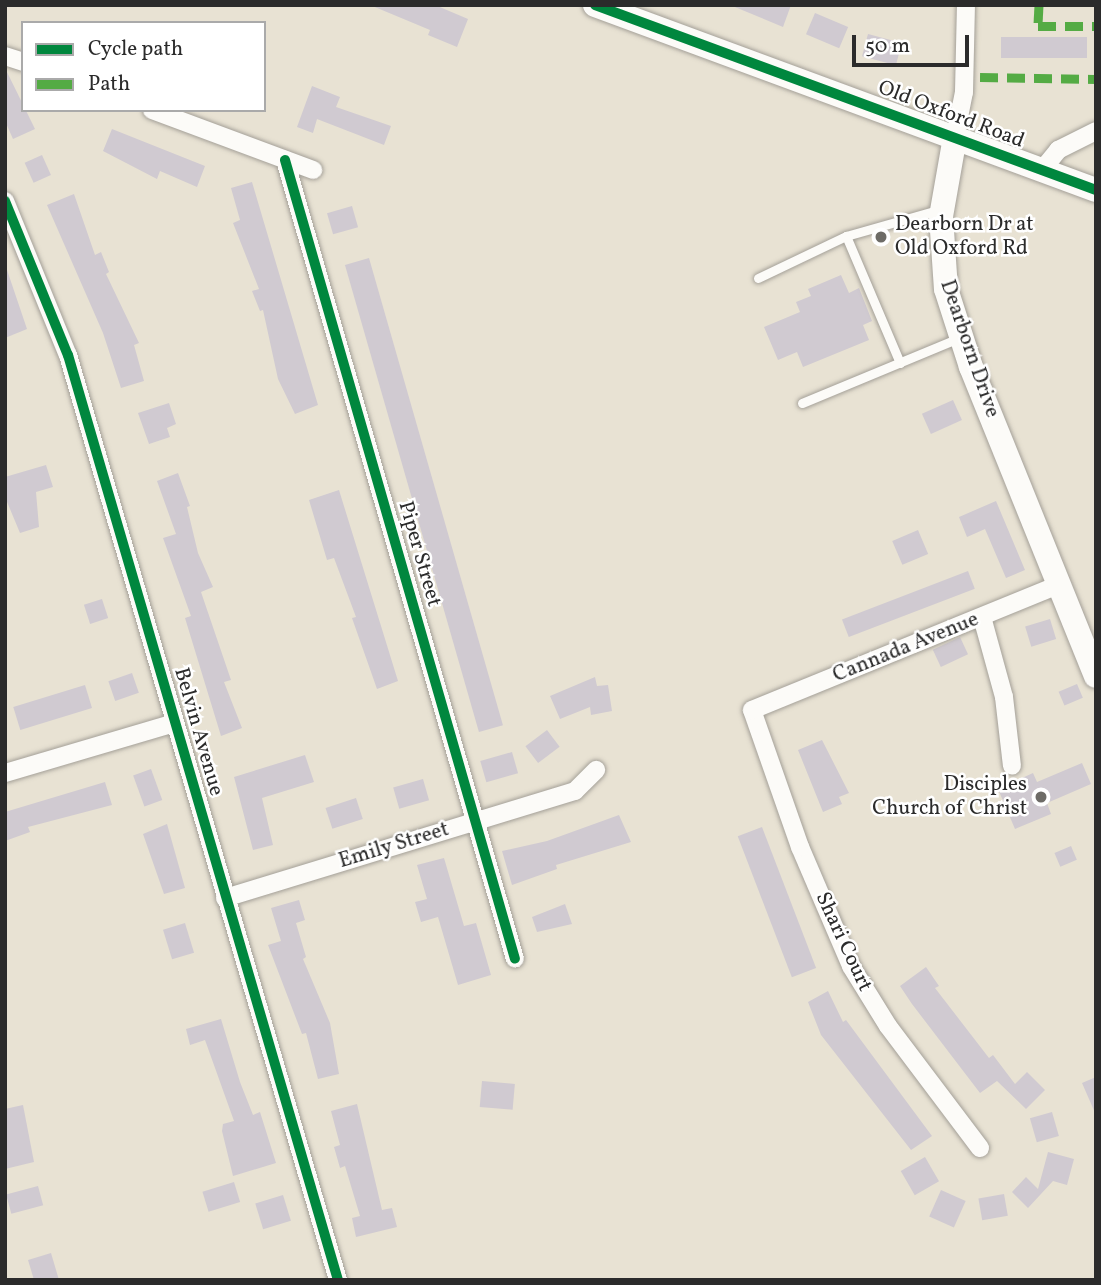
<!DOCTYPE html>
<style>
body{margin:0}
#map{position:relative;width:1101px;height:1285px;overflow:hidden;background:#e8e2d3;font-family:Vollkorn,serif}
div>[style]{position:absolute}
.building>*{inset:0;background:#d0cad1;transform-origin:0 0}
.roads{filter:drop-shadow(0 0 2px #a4a098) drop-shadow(0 0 2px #a4a098)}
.lane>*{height:9px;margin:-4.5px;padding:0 4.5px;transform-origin:4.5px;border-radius:4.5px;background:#fcfbf8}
.street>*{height:18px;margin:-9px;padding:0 9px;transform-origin:9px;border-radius:9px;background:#fcfbf8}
.secondary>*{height:24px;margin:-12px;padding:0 12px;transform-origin:12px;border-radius:12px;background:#fcfbf8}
.quiet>*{height:9px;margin-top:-4.5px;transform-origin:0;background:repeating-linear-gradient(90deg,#54ab44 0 18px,transparent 0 27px)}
.cycleway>*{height:10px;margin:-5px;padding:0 5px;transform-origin:5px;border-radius:5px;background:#00873e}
.dots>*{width:19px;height:19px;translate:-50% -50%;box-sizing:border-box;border:4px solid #fff;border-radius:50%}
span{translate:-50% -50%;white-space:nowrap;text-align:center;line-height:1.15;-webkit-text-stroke:5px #fff;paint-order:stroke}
.street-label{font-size:21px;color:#2b2b2b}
.poi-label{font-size:21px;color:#2b2b2b}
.left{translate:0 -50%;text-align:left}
.right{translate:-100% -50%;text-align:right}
.frame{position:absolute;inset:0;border:7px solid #2b2b2b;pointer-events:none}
.legend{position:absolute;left:21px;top:21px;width:245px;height:91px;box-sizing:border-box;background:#fff;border:2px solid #aaa;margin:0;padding:9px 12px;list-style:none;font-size:21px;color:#2b2b2b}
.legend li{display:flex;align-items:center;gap:14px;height:35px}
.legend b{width:35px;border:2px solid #aaa}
.scale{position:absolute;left:852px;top:35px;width:117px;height:32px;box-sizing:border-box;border:4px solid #2b2b2b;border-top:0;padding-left:9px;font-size:21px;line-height:24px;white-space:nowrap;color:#2b2b2b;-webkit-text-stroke:5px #fff;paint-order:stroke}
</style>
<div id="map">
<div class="building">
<div style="clip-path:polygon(370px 5px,435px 5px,468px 19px,457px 47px,428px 35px,430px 30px)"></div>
<div style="clip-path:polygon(730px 5px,791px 5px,783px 27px)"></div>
<div style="left:815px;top:13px;width:36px;height:23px;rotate:23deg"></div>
<div style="left:868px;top:34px;width:35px;height:23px;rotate:15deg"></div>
<div style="left:1001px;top:37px;width:86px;height:21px"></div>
<div style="clip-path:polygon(5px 68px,35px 129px,13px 139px,5px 121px)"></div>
<div style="clip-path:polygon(312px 86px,340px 97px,336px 107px,391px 126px,384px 145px,317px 119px,313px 133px,297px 127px)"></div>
<div style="clip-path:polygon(112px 129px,205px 166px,197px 187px,160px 171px,157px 179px,103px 151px)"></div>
<div style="left:42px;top:155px;width:22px;height:19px;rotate:66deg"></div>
<div style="clip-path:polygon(252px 182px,318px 405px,295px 414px,278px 379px,263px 310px,260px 311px,252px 291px,259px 289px,233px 223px,240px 220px,231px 188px)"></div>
<div style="clip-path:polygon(74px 194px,95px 255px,101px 252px,109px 272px,106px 274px,139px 343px,134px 345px,144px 381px,121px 388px,103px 333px,47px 205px)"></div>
<div style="left:352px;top:206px;width:22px;height:26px;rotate:74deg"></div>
<div style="left:369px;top:258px;width:486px;height:25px;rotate:74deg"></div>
<div style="clip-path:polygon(5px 264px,27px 329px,5px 338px)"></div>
<div style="clip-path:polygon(841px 275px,849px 293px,859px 288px,872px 321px,863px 325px,869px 340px,803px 367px,797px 352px,778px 360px,764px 327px,800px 312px,796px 302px,811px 296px,808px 289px)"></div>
<div style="left:953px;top:400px;width:22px;height:34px;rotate:66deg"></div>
<div style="clip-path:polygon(169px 403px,176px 424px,167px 428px,170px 437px,149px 444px,138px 413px)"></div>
<div style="clip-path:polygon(46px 465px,53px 487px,36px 492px,39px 527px,20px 533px,5px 497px,5px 477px)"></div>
<div style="clip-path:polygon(178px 473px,190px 506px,187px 507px,198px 553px,213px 587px,201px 592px,231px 680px,224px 682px,242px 728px,221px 736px,185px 618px,191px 616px,163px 538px,176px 534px,157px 481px)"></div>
<div style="clip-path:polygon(339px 490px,398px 681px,377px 689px,352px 618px,356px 617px,334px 558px,327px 560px,309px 500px)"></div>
<div style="clip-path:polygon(996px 501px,1025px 570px,1006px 578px,985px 529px,967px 537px,959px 517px)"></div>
<div style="left:918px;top:530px;width:26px;height:28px;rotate:67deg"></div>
<div style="left:968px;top:571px;width:19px;height:135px;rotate:69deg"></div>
<div style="left:102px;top:599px;width:20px;height:19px;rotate:72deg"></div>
<div style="left:1050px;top:619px;width:21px;height:26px;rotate:73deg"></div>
<div style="left:960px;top:637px;width:19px;height:30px;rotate:65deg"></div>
<div style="left:132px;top:673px;width:21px;height:25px;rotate:71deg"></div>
<div style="clip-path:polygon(595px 677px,597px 686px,608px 685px,612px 711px,591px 715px,590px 707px,560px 719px,550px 696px)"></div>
<div style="left:1077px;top:684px;width:15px;height:20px;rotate:67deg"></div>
<div style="left:85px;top:685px;width:24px;height:75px;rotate:73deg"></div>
<div style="left:547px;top:730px;width:21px;height:27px;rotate:53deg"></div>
<div style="clip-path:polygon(822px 740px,849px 793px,839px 797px,842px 804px,823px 812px,798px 750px)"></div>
<div style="left:512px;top:752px;width:22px;height:33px;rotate:74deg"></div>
<div style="clip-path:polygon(305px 755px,314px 782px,262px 798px,273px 845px,253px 850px,234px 777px)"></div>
<div style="clip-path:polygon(1082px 763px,1091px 784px,1047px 803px,1051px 814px,1015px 829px,998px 789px,1033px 773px,1037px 782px)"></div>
<div style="left:151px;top:769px;width:33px;height:19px;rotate:70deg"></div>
<div style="left:423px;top:779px;width:22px;height:31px;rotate:74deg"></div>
<div style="clip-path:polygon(105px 782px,112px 805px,28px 827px,30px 832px,5px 841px,5px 812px)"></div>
<div style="left:356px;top:798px;width:22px;height:32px;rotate:72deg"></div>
<div style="clip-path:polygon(619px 815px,631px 842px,556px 865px,557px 869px,512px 885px,502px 851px,547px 841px)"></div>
<div style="clip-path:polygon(167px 824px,185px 888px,164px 894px,143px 834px)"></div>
<div style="left:762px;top:827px;width:151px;height:26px;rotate:69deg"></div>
<div style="left:1071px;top:846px;width:15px;height:18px;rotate:67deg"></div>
<div style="clip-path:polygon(444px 858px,464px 926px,476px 923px,491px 975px,458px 985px,438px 917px,421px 922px,415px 902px,427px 899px,417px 865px)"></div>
<div style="clip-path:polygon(299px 900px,305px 920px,296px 923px,306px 957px,303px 959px,330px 1023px,339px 1074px,318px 1079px,306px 1033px,302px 1034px,268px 945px,281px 941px,271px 908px)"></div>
<div style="clip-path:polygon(565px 904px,572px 924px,537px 932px,532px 917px)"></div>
<div style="left:185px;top:923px;width:31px;height:23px;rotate:73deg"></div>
<div style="clip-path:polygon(926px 967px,939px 986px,935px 988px,989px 1058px,993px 1055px,1015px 1084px,1027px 1072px,1045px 1090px,1026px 1109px,997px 1081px,980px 1093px,912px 1004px,900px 986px)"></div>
<div style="clip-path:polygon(828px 991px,843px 1022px,846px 1020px,932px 1136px,911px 1150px,821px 1035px,808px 1002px)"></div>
<div style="clip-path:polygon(221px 1019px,240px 1082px,253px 1115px,260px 1112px,276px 1163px,233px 1176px,222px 1131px,223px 1124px,234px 1121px,205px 1040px,190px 1045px,186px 1029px)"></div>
<div style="clip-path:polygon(1096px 1077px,1096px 1115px,1082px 1083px)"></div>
<div style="left:482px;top:1081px;width:33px;height:26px;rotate:5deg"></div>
<div style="clip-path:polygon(357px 1104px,382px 1210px,392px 1208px,397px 1227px,356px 1237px,352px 1218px,360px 1216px,345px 1166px,340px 1168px,334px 1147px,340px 1145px,331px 1111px)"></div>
<div style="clip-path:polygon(23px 1105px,34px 1162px,5px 1169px,5px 1109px)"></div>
<div style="left:1052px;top:1112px;width:25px;height:23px;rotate:74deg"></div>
<div style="clip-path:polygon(1048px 1152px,1074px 1159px,1067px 1185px,1053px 1181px,1028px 1208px,1012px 1192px,1026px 1177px,1038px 1189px)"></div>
<div style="left:925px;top:1157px;width:28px;height:28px;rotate:60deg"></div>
<div style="left:234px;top:1182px;width:21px;height:33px;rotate:73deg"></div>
<div style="left:38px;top:1186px;width:20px;height:33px;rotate:75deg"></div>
<div style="left:941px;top:1190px;width:27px;height:29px;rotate:24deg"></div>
<div style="left:1004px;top:1194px;width:22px;height:26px;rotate:80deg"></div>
<div style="left:283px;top:1195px;width:27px;height:29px;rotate:73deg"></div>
<div style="clip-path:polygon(51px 1253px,59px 1280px,34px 1280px,28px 1260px)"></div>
</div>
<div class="roads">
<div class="lane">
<div style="left:758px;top:278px;width:98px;rotate:-25.5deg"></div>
<div style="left:900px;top:363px;width:138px;rotate:-113deg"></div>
<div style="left:846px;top:236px;width:96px;rotate:-15.8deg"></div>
<div style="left:802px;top:403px;width:170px;rotate:-22.5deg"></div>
</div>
<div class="street">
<div style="left:5px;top:56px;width:19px;rotate:18deg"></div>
<div style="left:152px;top:110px;width:172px;rotate:20.4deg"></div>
<div style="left:955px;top:137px;width:46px;rotate:-78.7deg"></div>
<div style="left:964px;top:92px;width:87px;rotate:-88.7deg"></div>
<div style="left:285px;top:160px;width:831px;rotate:73.94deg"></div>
<div style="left:1042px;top:170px;width:26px;rotate:-51deg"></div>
<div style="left:1058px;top:150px;width:42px;rotate:-26.6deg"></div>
<div style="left:5px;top:201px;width:166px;rotate:67.8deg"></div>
<div style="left:68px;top:355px;width:964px;rotate:73.73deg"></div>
<div style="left:982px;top:617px;width:83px;rotate:74.6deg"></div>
<div style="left:1004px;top:697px;width:69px;rotate:83.4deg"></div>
<div style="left:5px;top:773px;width:177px;rotate:-16.4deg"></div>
<div style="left:225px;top:898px;width:366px;rotate:-17deg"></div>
<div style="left:575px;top:791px;width:30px;rotate:-45deg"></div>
<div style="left:980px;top:1148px;width:153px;rotate:-127deg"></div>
<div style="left:888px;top:1026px;width:70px;rotate:-121.7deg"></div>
<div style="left:851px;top:966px;width:129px;rotate:-113.2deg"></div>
<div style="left:800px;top:847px;width:145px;rotate:-109.3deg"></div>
<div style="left:752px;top:710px;width:331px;rotate:-22.2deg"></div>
</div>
<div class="secondary">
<div style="left:595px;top:5px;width:534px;rotate:20.27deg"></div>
<div style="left:955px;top:137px;width:80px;rotate:100deg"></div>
<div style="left:941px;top:216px;width:73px;rotate:86.1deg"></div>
<div style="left:946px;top:289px;width:82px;rotate:72.2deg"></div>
<div style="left:971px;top:367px;width:333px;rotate:68deg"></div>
</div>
</div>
<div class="quiet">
<div style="left:1039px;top:5px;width:21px;rotate:93deg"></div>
<div style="left:1038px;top:26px;width:58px"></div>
<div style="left:980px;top:77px;width:116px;rotate:1deg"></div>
</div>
<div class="cycleway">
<div style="left:595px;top:5px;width:534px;rotate:20.27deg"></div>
<div style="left:285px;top:160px;width:831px;rotate:73.94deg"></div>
<div style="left:5px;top:201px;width:166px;rotate:67.8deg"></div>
<div style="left:68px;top:355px;width:964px;rotate:73.73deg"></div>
</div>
<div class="dots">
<div style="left:881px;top:237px;background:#6d6b66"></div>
<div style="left:1041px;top:797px;background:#6d6b66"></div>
</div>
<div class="street-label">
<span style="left:951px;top:115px;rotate:21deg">Old Oxford Road</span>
<span style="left:969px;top:349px;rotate:71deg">Dearborn Drive</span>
<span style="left:419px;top:554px;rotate:74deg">Piper Street</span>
<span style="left:906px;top:648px;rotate:-22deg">Cannada Avenue</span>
<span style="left:198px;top:732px;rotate:74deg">Belvin Avenue</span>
<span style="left:394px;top:846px;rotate:-17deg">Emily Street</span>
<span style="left:843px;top:942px;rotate:65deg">Shari Court</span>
</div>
<div class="poi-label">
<span class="left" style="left:895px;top:237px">Dearborn Dr at<br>Old Oxford Rd</span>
<span class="right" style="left:1027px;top:797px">Disciples<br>Church of Christ</span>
</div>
<div class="frame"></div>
<ul class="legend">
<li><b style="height:9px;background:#00873e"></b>Cycle path</li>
<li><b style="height:9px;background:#54ab44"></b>Path</li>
</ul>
<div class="scale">50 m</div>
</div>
